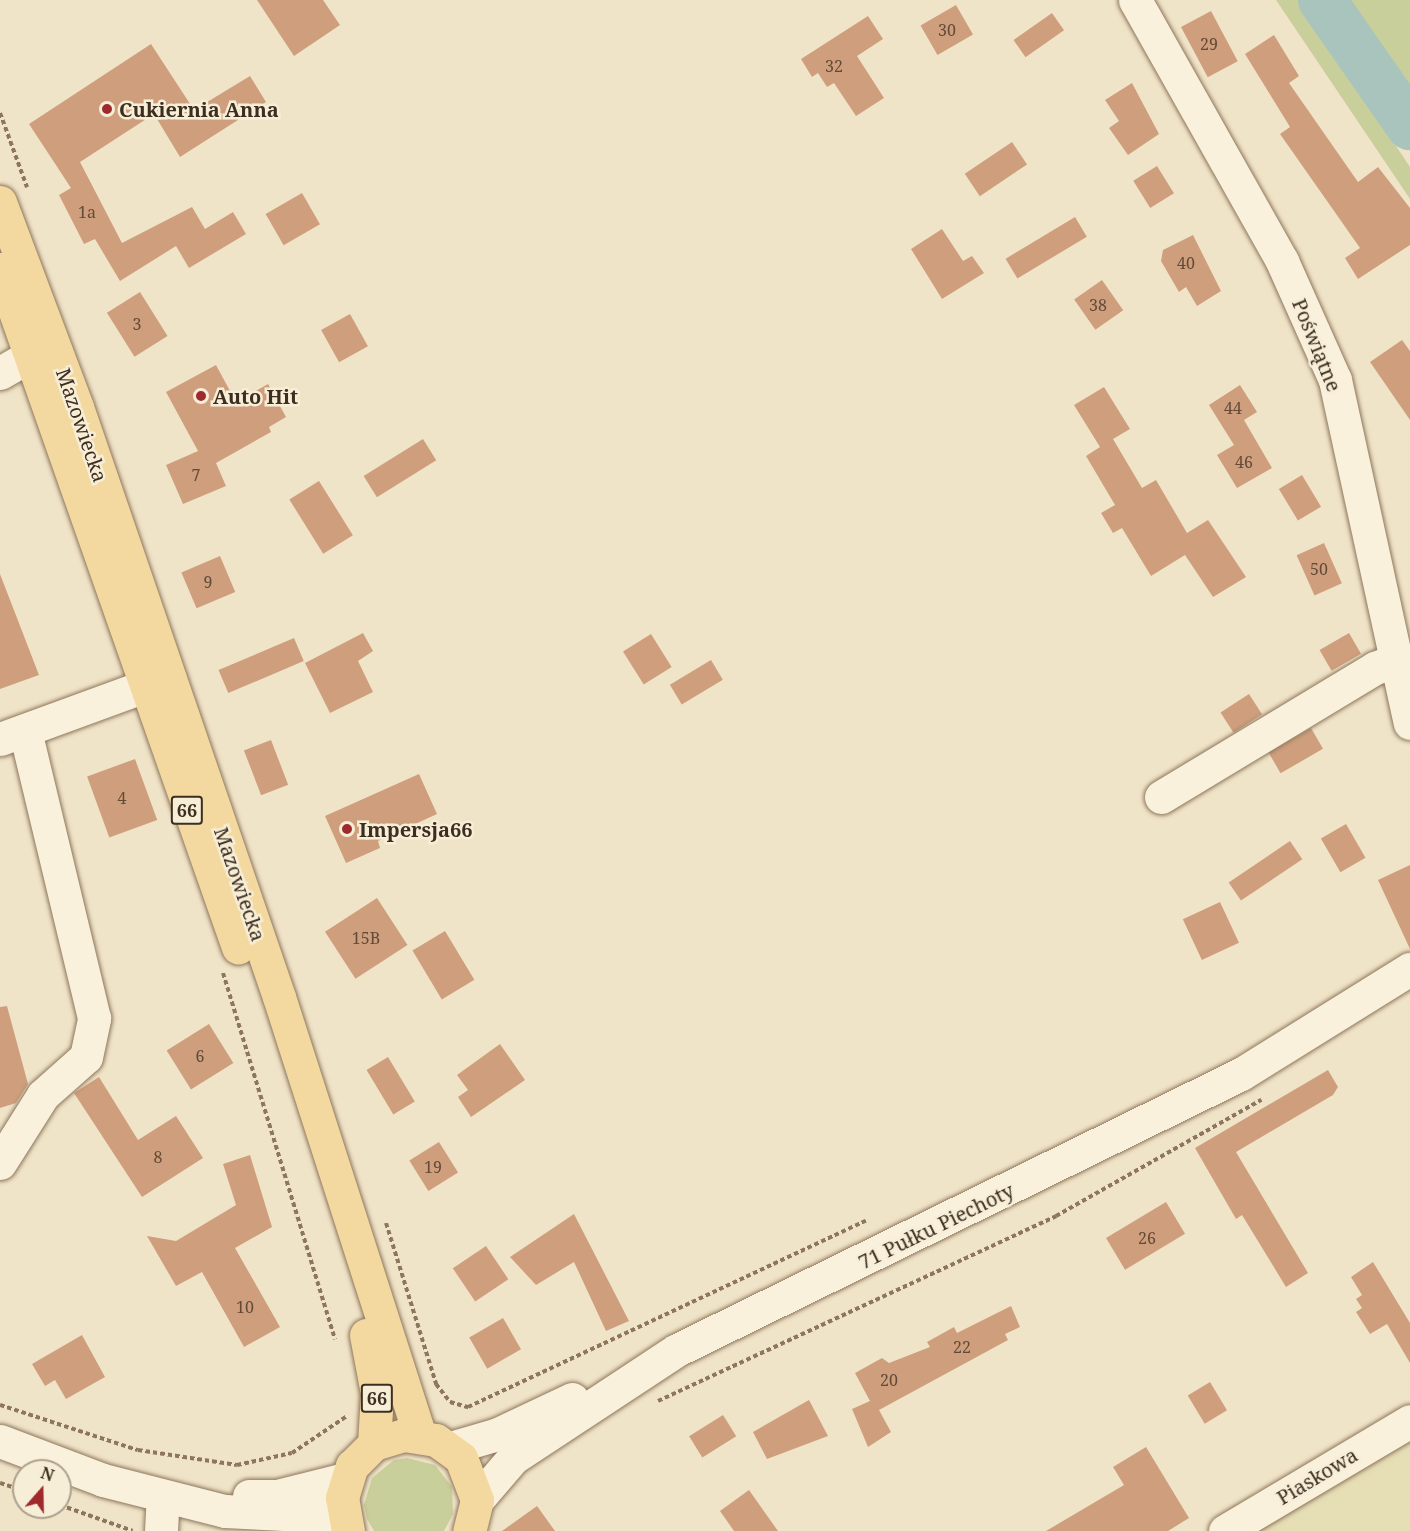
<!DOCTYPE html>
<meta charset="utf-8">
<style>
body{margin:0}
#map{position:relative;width:1410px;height:1531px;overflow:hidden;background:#f0e4c8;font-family:"Noto Serif",serif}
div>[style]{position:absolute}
.farmland>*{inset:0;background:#e6deb5}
.green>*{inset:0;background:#c9cf9b}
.river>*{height:48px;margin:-24px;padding:0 24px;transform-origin:24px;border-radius:24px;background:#a9c4bc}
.building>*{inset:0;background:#cf9f7d;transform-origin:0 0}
.path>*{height:4px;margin-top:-2px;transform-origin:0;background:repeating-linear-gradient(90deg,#8d765c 0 4.5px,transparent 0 7.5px)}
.roads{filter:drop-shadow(0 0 2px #8d765c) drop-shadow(0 0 2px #8d765c)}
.minor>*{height:33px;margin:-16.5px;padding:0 16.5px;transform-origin:16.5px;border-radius:16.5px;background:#faf1dc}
.major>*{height:33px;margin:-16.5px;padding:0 16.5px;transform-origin:16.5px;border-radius:16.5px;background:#f3d9a0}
.dots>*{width:16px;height:16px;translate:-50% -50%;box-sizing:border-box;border:3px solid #f7eed8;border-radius:50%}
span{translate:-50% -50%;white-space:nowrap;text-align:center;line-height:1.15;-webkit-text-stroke:5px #f7eed8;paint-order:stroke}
.number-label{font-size:16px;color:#624a37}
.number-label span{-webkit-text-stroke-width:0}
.shield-label span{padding:2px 4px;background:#f7eed8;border:2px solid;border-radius:4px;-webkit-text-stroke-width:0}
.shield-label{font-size:18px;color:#3d2e20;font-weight:700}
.poi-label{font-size:20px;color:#3d2e20;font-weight:700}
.left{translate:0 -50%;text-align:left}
.street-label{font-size:20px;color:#3d2e20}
.north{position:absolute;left:12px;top:1459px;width:60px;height:60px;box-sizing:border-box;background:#f7eed8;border:2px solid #ada18e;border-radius:50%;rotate:20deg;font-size:16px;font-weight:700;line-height:24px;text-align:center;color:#3d2e20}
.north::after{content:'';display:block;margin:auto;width:21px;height:27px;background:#9e2a2b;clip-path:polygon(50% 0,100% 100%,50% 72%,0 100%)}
</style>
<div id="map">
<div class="farmland">
<div style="clip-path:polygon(1410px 1437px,1410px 1531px,1249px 1531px)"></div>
</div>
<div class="green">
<div style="clip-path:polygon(1276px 0,1299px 0,1410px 167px,1410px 199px)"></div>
<div style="clip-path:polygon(1341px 0,1410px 0,1410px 98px)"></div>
<div style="clip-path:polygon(407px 1458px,435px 1465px,452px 1487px,453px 1514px,444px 1531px,374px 1531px,367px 1519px,364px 1505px,372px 1478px,394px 1460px)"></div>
</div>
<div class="river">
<div style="left:1322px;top:0;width:154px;rotate:55.1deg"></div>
</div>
<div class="building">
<div style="clip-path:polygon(257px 0,323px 0,340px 25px,294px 56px)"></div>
<div style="left:956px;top:5px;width:34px;height:41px;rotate:60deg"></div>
<div style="left:1211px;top:11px;width:57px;height:34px;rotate:62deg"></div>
<div style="left:1052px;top:13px;width:21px;height:47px;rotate:55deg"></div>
<div style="clip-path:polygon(868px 16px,883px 39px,857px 56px,884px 98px,856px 116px,834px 83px,827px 87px,818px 73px,812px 77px,801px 59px)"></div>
<div style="clip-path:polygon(1274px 35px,1299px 76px,1289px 83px,1358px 182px,1378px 167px,1410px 208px,1410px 245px,1358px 279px,1345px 258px,1360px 248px,1280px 134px,1290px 127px,1245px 54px)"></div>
<div style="clip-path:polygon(151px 44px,194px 110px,250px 76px,266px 102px,180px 157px,154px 114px,80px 162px,122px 243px,192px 207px,205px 229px,233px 212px,246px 234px,189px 268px,176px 246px,120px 281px,95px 239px,84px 244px,59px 195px,71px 188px,29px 124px)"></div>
<div style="clip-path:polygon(1132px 83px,1159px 134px,1128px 155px,1109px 128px,1119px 121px,1105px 100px)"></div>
<div style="left:1012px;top:142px;width:27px;height:57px;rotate:56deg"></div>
<div style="left:1157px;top:166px;width:32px;height:28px;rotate:58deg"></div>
<div style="left:302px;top:193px;width:36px;height:42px;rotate:60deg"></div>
<div style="left:1075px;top:217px;width:23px;height:81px;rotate:59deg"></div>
<div style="clip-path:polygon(942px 229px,963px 261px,972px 256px,984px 273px,942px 299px,911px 249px)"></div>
<div style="clip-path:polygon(1193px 235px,1221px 291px,1197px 306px,1186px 287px,1179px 292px,1161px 261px,1163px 250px)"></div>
<div style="left:1102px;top:280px;width:37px;height:34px;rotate:55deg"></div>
<div style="left:140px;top:292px;width:52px;height:39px;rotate:58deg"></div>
<div style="left:350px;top:314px;width:37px;height:33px;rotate:61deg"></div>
<div style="clip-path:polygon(1402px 340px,1410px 351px,1410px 420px,1370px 362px)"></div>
<div style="clip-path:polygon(216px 365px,236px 402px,268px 384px,286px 417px,269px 427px,271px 432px,216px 463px,226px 486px,183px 504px,166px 465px,198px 451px,166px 392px)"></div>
<div style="clip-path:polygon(1240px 385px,1257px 412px,1244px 420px,1272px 468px,1237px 488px,1217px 455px,1234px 445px,1209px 405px)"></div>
<div style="clip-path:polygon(1104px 387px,1130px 429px,1113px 439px,1142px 488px,1156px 480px,1187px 533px,1208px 520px,1246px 577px,1213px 597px,1185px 555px,1151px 576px,1122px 528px,1113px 533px,1101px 513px,1115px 505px,1086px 456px,1100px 447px,1074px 405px)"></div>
<div style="left:423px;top:439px;width:25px;height:70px;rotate:58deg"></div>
<div style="left:1302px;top:475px;width:37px;height:27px;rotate:59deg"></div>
<div style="left:319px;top:481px;width:64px;height:35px;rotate:58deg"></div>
<div style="left:1324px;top:543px;width:44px;height:30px;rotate:66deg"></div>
<div style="left:220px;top:556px;width:39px;height:42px;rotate:67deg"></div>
<div style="clip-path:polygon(0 574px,39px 675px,0 689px)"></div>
<div style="clip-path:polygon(363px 633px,373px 651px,358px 661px,373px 692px,330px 713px,305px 663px)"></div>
<div style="left:1349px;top:633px;width:24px;height:34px;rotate:60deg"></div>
<div style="left:651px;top:634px;width:39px;height:33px;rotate:58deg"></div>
<div style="left:294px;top:638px;width:25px;height:82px;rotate:67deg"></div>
<div style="left:711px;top:660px;width:23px;height:48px;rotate:59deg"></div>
<div style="left:1249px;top:694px;width:24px;height:34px;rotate:57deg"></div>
<div style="left:1311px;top:728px;width:24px;height:49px;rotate:60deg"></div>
<div style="left:271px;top:740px;width:48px;height:29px;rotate:69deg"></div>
<div style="left:135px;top:759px;width:65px;height:51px;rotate:70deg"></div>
<div style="clip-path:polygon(419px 774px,437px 814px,378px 841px,380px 848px,346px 863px,325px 816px)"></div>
<div style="left:1346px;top:824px;width:39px;height:29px;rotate:60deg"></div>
<div style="left:1290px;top:841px;width:22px;height:74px;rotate:56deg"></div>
<div style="clip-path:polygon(1410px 865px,1410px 949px,1378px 880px)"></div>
<div style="left:377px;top:898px;width:56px;height:62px;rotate:57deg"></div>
<div style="left:1220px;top:902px;width:45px;height:41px;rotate:65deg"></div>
<div style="left:445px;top:931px;width:57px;height:38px;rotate:59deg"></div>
<div style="clip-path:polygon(7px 1006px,28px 1084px,16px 1103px,0 1108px,0 1007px)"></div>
<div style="left:209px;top:1024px;width:46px;height:50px;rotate:58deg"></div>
<div style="clip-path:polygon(500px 1044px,525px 1080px,471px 1117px,458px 1097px,468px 1090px,457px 1075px)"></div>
<div style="left:388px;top:1057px;width:52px;height:25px;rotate:59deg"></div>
<div style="clip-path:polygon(1328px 1070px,1338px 1087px,1333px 1095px,1236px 1152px,1308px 1273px,1286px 1287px,1242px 1215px,1236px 1219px,1195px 1148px)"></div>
<div style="clip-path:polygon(99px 1077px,138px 1140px,176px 1116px,203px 1158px,142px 1197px,74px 1093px)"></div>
<div style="left:439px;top:1142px;width:36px;height:35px;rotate:58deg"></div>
<div style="clip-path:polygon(250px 1155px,272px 1227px,235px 1248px,280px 1327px,244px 1347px,202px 1272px,176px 1286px,147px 1236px,176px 1241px,236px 1205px,223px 1164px)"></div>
<div style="left:1166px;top:1202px;width:37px;height:70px;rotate:59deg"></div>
<div style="clip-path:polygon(574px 1214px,629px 1321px,606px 1331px,574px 1262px,536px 1285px,510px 1257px)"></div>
<div style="left:486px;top:1246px;width:40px;height:40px;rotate:56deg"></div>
<div style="clip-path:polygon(1373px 1262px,1410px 1323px,1410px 1363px,1387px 1324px,1370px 1334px,1356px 1312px,1362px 1308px,1356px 1299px,1362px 1295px,1351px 1277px)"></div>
<div style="clip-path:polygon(1011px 1306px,1020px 1327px,1005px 1334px,1008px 1340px,879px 1410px,891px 1432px,868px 1447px,852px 1409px,870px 1401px,855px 1373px,882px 1358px,889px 1363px,930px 1347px,927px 1342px,954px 1327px,957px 1333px)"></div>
<div style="left:503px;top:1318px;width:36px;height:39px;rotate:60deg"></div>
<div style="clip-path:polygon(82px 1335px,105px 1377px,66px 1399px,55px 1380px,45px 1386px,32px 1364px)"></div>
<div style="left:1210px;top:1382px;width:33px;height:26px;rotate:59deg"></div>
<div style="clip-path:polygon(809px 1400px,828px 1436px,767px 1459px,753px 1432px)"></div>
<div style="left:723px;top:1415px;width:25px;height:40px;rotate:58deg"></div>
<div style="clip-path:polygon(1146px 1447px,1189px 1518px,1168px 1531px,1046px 1531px,1124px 1485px,1113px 1467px)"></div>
<div style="clip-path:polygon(749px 1490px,778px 1531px,734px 1531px,720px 1511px)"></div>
<div style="clip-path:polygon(537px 1506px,555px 1531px,502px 1531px)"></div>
</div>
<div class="path">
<div style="left:0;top:113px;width:79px;rotate:70deg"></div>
<div style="left:223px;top:973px;width:383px;rotate:73deg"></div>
<div style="left:386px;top:1223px;width:169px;rotate:72.7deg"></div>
<div style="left:436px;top:1384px;width:23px;rotate:52deg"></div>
<div style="left:450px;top:1402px;width:19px;rotate:16deg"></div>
<div style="left:468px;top:1407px;width:442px;rotate:-25.1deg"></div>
<div style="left:658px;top:1401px;width:439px;rotate:-24.9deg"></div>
<div style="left:1056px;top:1216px;width:236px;rotate:-29.5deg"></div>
<div style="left:0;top:1405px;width:145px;rotate:18.1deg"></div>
<div style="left:138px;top:1450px;width:100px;rotate:8.6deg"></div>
<div style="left:237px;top:1465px;width:56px;rotate:-12.3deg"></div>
<div style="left:292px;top:1453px;width:66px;rotate:-33.9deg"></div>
<div style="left:0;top:1483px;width:25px;rotate:18deg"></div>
<div style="left:60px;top:1505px;width:77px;rotate:19.6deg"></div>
</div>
<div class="roads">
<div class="minor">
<div style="left:1135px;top:0;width:300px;rotate:60.6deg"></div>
<div style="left:1282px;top:261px;width:130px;rotate:66deg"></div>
<div style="left:1335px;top:380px;width:351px;rotate:77.7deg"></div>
<div style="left:0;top:373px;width:36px;rotate:-30deg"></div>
<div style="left:31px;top:355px;width:28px;rotate:-51deg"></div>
<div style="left:0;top:739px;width:180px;rotate:-20.1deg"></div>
<div style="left:1161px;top:797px;width:250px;rotate:-31.1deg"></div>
<div style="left:1375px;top:668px;width:22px;rotate:-21deg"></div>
<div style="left:0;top:1163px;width:80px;rotate:-57.7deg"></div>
<div style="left:43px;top:1095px;width:57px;rotate:-41.5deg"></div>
<div style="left:86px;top:1057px;width:40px;rotate:-78deg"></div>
<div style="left:94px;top:1018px;width:296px;rotate:-103.5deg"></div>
<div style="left:0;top:1441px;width:110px;rotate:20.7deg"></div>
<div style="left:103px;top:1480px;width:126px;rotate:14.3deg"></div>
<div style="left:225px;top:1511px;width:118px;rotate:2.9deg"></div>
<div style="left:450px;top:1448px;width:50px;rotate:-16.3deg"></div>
<div style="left:498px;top:1434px;width:82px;rotate:-25.3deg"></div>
<div style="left:249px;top:1496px;width:28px"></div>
<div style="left:277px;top:1496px;width:70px;rotate:-14deg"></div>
<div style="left:477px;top:1500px;width:55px;rotate:-49.4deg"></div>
<div style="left:513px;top:1458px;width:196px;rotate:-33.4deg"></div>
<div style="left:677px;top:1350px;width:628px;rotate:-26.08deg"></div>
<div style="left:1241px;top:1074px;width:199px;rotate:-31.9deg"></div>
<div style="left:161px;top:1531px;width:35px;rotate:-87deg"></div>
<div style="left:1225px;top:1531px;width:215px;rotate:-30.7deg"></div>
</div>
<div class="major">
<div style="left:0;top:202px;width:219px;rotate:69.4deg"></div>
<div style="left:77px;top:407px;width:624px;rotate:71.1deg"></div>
<div style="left:279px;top:997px;width:460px;rotate:72.2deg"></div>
<div style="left:0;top:269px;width:719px;rotate:70.66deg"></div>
<div style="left:366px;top:1335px;width:59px;rotate:79.3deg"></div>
<div style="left:377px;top:1393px;width:51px;rotate:93.4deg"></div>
<div style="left:348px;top:1531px;width:34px;rotate:-100deg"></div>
<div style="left:342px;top:1498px;width:34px;rotate:-73deg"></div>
<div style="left:352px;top:1466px;width:31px;rotate:-45deg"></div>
<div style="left:374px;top:1444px;width:31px;rotate:-17deg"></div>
<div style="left:404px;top:1435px;width:32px;rotate:9deg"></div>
<div style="left:436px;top:1440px;width:31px;rotate:36deg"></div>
<div style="left:461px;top:1458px;width:45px;rotate:69.1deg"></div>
<div style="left:477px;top:1500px;width:32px;rotate:104deg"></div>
</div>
</div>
<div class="dots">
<div style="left:107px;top:109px;background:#9e2a2b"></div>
<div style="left:201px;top:396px;background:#9e2a2b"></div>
<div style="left:347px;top:829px;background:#9e2a2b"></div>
</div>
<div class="number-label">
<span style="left:947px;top:30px">30</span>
<span style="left:1209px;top:44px">29</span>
<span style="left:834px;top:66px">32</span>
<span style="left:87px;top:212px">1a</span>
<span style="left:1186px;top:263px">40</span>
<span style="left:1098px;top:305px">38</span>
<span style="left:137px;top:324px">3</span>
<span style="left:1233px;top:408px">44</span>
<span style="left:1244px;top:462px">46</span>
<span style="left:196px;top:475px">7</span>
<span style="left:1319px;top:569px">50</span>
<span style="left:208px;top:582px">9</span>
<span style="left:122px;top:798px">4</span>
<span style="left:366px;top:938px">15B</span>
<span style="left:200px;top:1056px">6</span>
<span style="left:158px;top:1157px">8</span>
<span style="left:433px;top:1167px">19</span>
<span style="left:1147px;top:1238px">26</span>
<span style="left:245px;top:1307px">10</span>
<span style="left:962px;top:1347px">22</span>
<span style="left:889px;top:1380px">20</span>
</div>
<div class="shield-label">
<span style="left:187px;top:810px">66</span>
<span style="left:377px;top:1398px">66</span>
</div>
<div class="poi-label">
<span class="left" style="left:119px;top:109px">Cukiernia Anna</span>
<span class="left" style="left:213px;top:396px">Auto Hit</span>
<span class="left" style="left:359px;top:829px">Impersja66</span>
</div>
<div class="street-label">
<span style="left:1317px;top:345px;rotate:68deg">Poświątne</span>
<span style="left:82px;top:425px;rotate:71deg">Mazowiecka</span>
<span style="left:240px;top:884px;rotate:71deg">Mazowiecka</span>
<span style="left:936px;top:1226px;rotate:-26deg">71 Pułku Piechoty</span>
<span style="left:1317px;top:1476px;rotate:-31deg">Piaskowa</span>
</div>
<div class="north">N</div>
</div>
